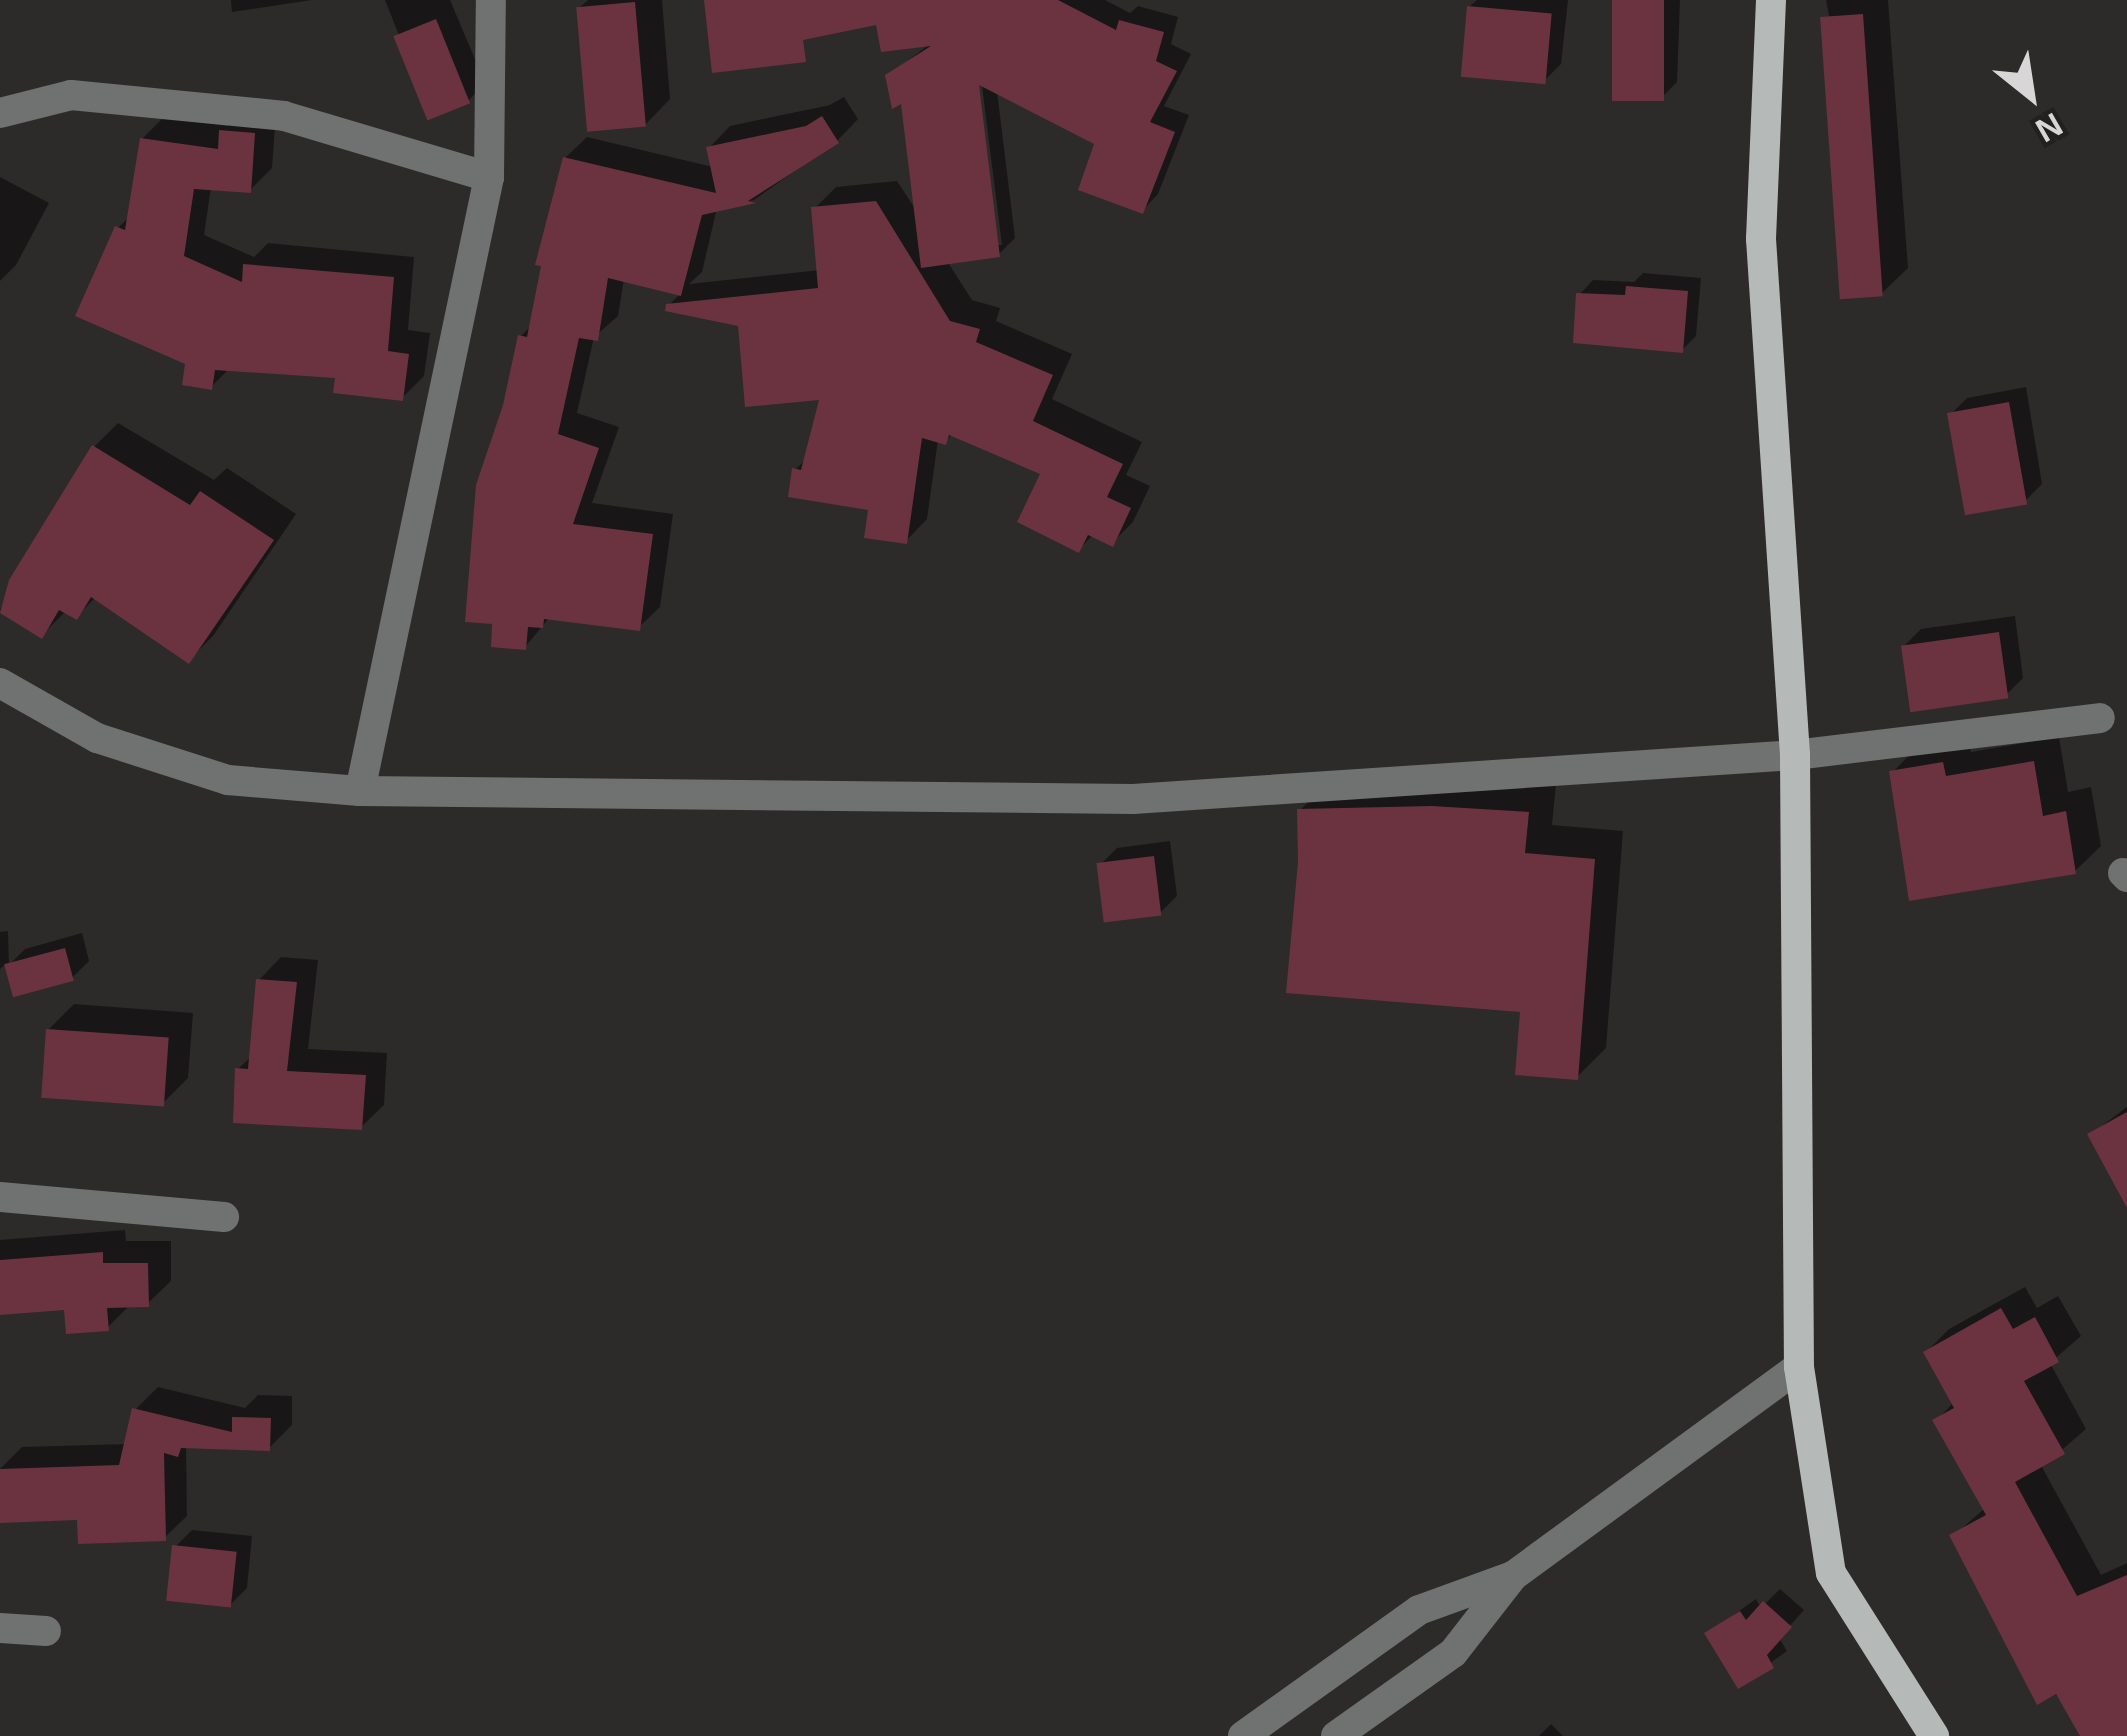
<!DOCTYPE html>
<style>
body{margin:0}
#map{position:relative;width:2127px;height:1736px;overflow:hidden;background:#2d2a2a;font-family:Arial,sans-serif}
div>[style]{position:absolute}
.shadow>*{inset:0;background:#0007}
.building>*{inset:0;background:#6b3340;transform-origin:0 0}
.minor>*{height:30px;margin:-15px;padding:0 15px;transform-origin:15px;border-radius:15px;background:#707171}
.major>*{height:30px;margin:-15px;padding:0 15px;transform-origin:15px;border-radius:15px;background:#b5b9b8}
span{translate:-50% -50%;white-space:nowrap;text-align:center;line-height:1.15;-webkit-text-stroke:12px #232020;paint-order:stroke}
.north{position:absolute;left:1971px;top:36px;width:120px;height:120px;-webkit-text-stroke:9px #232020;paint-order:stroke;rotate:150deg;font-size:33px;font-weight:700;line-height:48px;text-align:center;color:#d8d6d6}
.north::after{content:'';display:block;margin:auto;width:42px;height:54px;background:#d8d6d6;clip-path:polygon(50% 0,100% 100%,50% 72%,0 100%)}
</style>
<div id="map">
<div class="shadow">
<div style="clip-path:polygon(231px 0,312px 0,232px 12px)"></div>
<div style="clip-path:polygon(385px 0,450px 0,485px 83px,469px 100px,431px 116px)"></div>
<div style="clip-path:polygon(588px 0,662px 0,670px 99px,645px 125px,579px 8px)"></div>
<div style="clip-path:polygon(evenodd,817px 0,1105px 0,1130px 13px,1138px 6px,1178px 17px,1171px 44px,1191px 54px,1164px 106px,1189px 115px,1158px 194px,1142px 211px,1098px 143px,997px 91px,1015px 238px,999px 254px,947px 261px,972px 300px,1000px 308px,996px 321px,1072px 354px,1052px 399px,1142px 442px,1126px 475px,1150px 486px,1133px 522px,1112px 543px,1094px 534px,1079px 549px,1045px 473px,953px 433px,945px 442px,938px 440px,927px 519px,906px 541px,871px 507px,795px 470px,807px 458px,823px 397px,741px 323px,669px 305px,681px 293px,624px 279px,618px 316px,594px 337px,577px 413px,619px 427px,592px 503px,673px 514px,660px 607px,638px 628px,550px 617px,525px 647px,506px 406px,521px 336px,533px 324px,565px 158px,587px 137px,713px 167px,709px 148px,730px 126px,830px 105px,844px 97px,858px 119px,837px 141px,754px 200px,717px 208px,702px 272px,689px 284px,820px 270px,814px 209px,836px 187px,897px 181px,918px 213px,903px 99px,888px 76px,931px 43px,817px 0,980px 70px,1002px 245px,996px 245px,974px 71px,980px 70px)"></div>
<div style="clip-path:polygon(1477px 0,1568px 0,1561px 64px,1544px 81px,1469px 7px)"></div>
<div style="clip-path:polygon(1615px 0,1680px 0,1677px 82px,1660px 99px)"></div>
<div style="clip-path:polygon(1826px 0,1888px 0,1908px 268px,1882px 293px)"></div>
<div style="clip-path:polygon(244px 110px,276px 112px,272px 168px,250px 190px,211px 187px,204px 235px,254px 257px,268px 243px,414px 257px,408px 330px,430px 333px,424px 376px,402px 398px,338px 376px,230px 368px,211px 387px,188px 362px,118px 228px,130px 216px,142px 139px,164px 117px,227px 126px)"></div>
<div style="clip-path:polygon(0 177px,49px 203px,16px 265px,0 281px)"></div>
<div style="clip-path:polygon(1643px 273px,1701px 278px,1696px 336px,1682px 350px,1579px 295px,1593px 280px,1634px 282px)"></div>
<div style="clip-path:polygon(2026px 387px,2042px 484px,2025px 501px,1950px 415px,1967px 398px)"></div>
<div style="clip-path:polygon(118px 423px,214px 480px,227px 468px,296px 514px,213px 636px,189px 660px,96px 597px,76px 617px,66px 611px,42px 635px,0 610px,94px 447px)"></div>
<div style="clip-path:polygon(2015px 616px,2023px 678px,2006px 695px,1904px 646px,1921px 629px)"></div>
<div style="clip-path:polygon(2059px 737px,2068px 792px,2091px 787px,2101px 846px,2075px 871px,1893px 772px,1918px 746px,1968px 738px,1971px 752px)"></div>
<div style="clip-path:polygon(1329px 782px,1556px 784px,1552px 825px,1623px 831px,1606px 1048px,1577px 1077px,1523px 1010px,1301px 862px,1300px 810px)"></div>
<div style="clip-path:polygon(1170px 841px,1177px 896px,1160px 913px,1100px 865px,1117px 848px)"></div>
<div style="clip-path:polygon(8px 931px,9px 965px,25px 949px,82px 933px,89px 961px,72px 978px,16px 994px,7px 963px,0 969px,0 932px)"></div>
<div style="clip-path:polygon(281px 957px,318px 960px,308px 1049px,387px 1053px,384px 1105px,361px 1127px,238px 1069px,252px 1056px,259px 980px)"></div>
<div style="clip-path:polygon(74px 1004px,193px 1013px,188px 1078px,162px 1104px,48px 1030px)"></div>
<div style="clip-path:polygon(2127px 1107px,2127px 1177px,2091px 1134px)"></div>
<div style="clip-path:polygon(125px 1230px,126px 1241px,171px 1241px,171px 1281px,147px 1304px,131px 1304px,107px 1328px,67px 1307px,0 1312px,0 1240px)"></div>
<div style="clip-path:polygon(2025px 1287px,2037px 1308px,2058px 1296px,2081px 1336px,2050px 1363px,2086px 1429px,2042px 1467px,2101px 1575px,2127px 1563px,2127px 1736px,2083px 1736px,1953px 1536px,1985px 1508px,1936px 1421px,1954px 1402px,1926px 1352px,1949px 1329px)"></div>
<div style="clip-path:polygon(158px 1387px,245px 1408px,258px 1395px,292px 1396px,292px 1425px,269px 1448px,186px 1445px,187px 1516px,164px 1538px,80px 1517px,0 1469px,22px 1447px,127px 1444px,135px 1410px)"></div>
<div style="clip-path:polygon(192px 1530px,252px 1536px,247px 1588px,230px 1605px,175px 1547px)"></div>
<div style="clip-path:polygon(1780px 1589px,1804px 1610px,1779px 1638px,1787px 1651px,1739px 1685px,1708px 1633px,1756px 1599px,1761px 1608px)"></div>
<div style="clip-path:polygon(1551px 1724px,1563px 1736px,1539px 1736px)"></div>
</div>
<div class="building">
<div style="clip-path:polygon(704px 0,1058px 0,1116px 30px,1119px 20px,1164px 32px,1156px 61px,1177px 71px,1150px 122px,1175px 132px,1143px 214px,1078px 190px,1094px 144px,979px 85px,1000px 257px,921px 268px,901px 104px,892px 109px,885px 75px,931px 46px,881px 52px,876px 25px,803px 40px,806px 62px,712px 73px)"></div>
<div style="left:1612px;top:0;width:52px;height:101px"></div>
<div style="left:635px;top:2px;width:125px;height:59px;rotate:85deg"></div>
<div style="left:1467px;top:6px;width:85px;height:71px;rotate:5deg"></div>
<div style="left:1863px;top:14px;width:283px;height:43px;rotate:86deg"></div>
<div style="left:436px;top:19px;width:91px;height:46px;rotate:68deg"></div>
<div style="clip-path:polygon(822px 116px,839px 143px,748px 201px,756px 203px,702px 215px,681px 296px,608px 278px,598px 341px,579px 338px,558px 434px,599px 448px,573px 524px,653px 534px,640px 631px,544px 619px,543px 628px,528px 627px,526px 650px,491px 647px,492px 624px,465px 622px,476px 485px,503px 405px,518px 335px,527px 337px,541px 266px,535px 265px,563px 157px,716px 193px,706px 147px,806px 126px)"></div>
<div style="clip-path:polygon(219px 130px,255px 133px,251px 193px,194px 189px,184px 256px,242px 282px,243px 264px,394px 277px,388px 351px,409px 354px,403px 401px,333px 393px,335px 378px,215px 370px,212px 390px,182px 385px,185px 364px,75px 316px,115px 226px,125px 230px,140px 138px,218px 149px)"></div>
<div style="clip-path:polygon(876px 201px,950px 321px,980px 329px,976px 342px,1053px 375px,1033px 421px,1123px 464px,1107px 497px,1131px 508px,1113px 547px,1088px 535px,1079px 553px,1017px 522px,1040px 474px,949px 435px,946px 445px,922px 438px,907px 544px,864px 538px,868px 510px,788px 497px,792px 468px,801px 470px,819px 400px,745px 407px,738px 326px,665px 311px,666px 304px,818px 288px,811px 207px)"></div>
<div style="clip-path:polygon(1626px 286px,1688px 291px,1683px 353px,1573px 343px,1576px 293px,1625px 295px)"></div>
<div style="left:2009px;top:402px;width:104px;height:63px;rotate:80deg"></div>
<div style="clip-path:polygon(92px 445px,190px 505px,200px 491px,274px 540px,189px 664px,91px 597px,77px 620px,59px 610px,42px 639px,0 613px,9px 580px)"></div>
<div style="left:1999px;top:632px;width:67px;height:99px;rotate:82deg"></div>
<div style="clip-path:polygon(2034px 761px,2043px 816px,2066px 811px,2076px 874px,1909px 901px,1889px 771px,1943px 762px,1946px 776px)"></div>
<div style="clip-path:polygon(1432px 806px,1529px 812px,1525px 853px,1595px 859px,1578px 1080px,1515px 1075px,1520px 1012px,1286px 993px,1298px 862px,1297px 809px)"></div>
<div style="left:1154px;top:856px;width:60px;height:58px;rotate:83deg"></div>
<div style="left:65px;top:948px;width:34px;height:63px;rotate:75deg"></div>
<div style="clip-path:polygon(256px 979px,297px 982px,287px 1071px,366px 1075px,362px 1130px,233px 1123px,235px 1068px,248px 1069px)"></div>
<div style="left:46px;top:1029px;width:123px;height:69px;rotate:4deg"></div>
<div style="clip-path:polygon(2127px 1112px,2127px 1208px,2087px 1134px)"></div>
<div style="clip-path:polygon(103px 1252px,103px 1263px,148px 1263px,149px 1307px,107px 1308px,109px 1331px,66px 1334px,64px 1310px,0 1315px,0 1260px)"></div>
<div style="clip-path:polygon(2001px 1308px,2013px 1329px,2035px 1317px,2059px 1362px,2024px 1381px,2065px 1454px,2015px 1482px,2077px 1596px,2127px 1575px,2127px 1736px,2080px 1736px,2056px 1694px,2037px 1705px,1949px 1535px,1986px 1515px,1932px 1420px,1954px 1408px,1923px 1352px)"></div>
<div style="clip-path:polygon(132px 1408px,232px 1432px,232px 1417px,271px 1418px,270px 1451px,181px 1448px,178px 1457px,164px 1453px,166px 1541px,78px 1544px,77px 1520px,0 1523px,0 1469px,119px 1465px)"></div>
<div style="left:172px;top:1545px;width:65px;height:56px;rotate:6deg"></div>
<div style="clip-path:polygon(1763px 1601px,1792px 1627px,1767px 1655px,1774px 1668px,1738px 1689px,1704px 1633px,1740px 1611px,1746px 1620px)"></div>
</div>
<div class="minor">
<div style="left:0;top:113px;width:73px;rotate:-14.2deg"></div>
<div style="left:71px;top:95px;width:214px;rotate:5.6deg"></div>
<div style="left:284px;top:116px;width:214px;rotate:16.6deg"></div>
<div style="left:0;top:683px;width:112px;rotate:29.6deg"></div>
<div style="left:97px;top:738px;width:138px;rotate:17.8deg"></div>
<div style="left:228px;top:780px;width:132px;rotate:4.8deg"></div>
<div style="left:360px;top:791px;width:773px;rotate:0.59deg"></div>
<div style="left:1133px;top:799px;width:663px;rotate:-3.8deg"></div>
<div style="left:1795px;top:755px;width:307px;rotate:-6.9deg"></div>
<div style="left:360px;top:791px;width:627px;rotate:-78.13deg"></div>
<div style="left:489px;top:177px;width:177px;rotate:-89.4deg"></div>
<div style="left:2123px;top:873px;width:6px;rotate:45deg"></div>
<div style="left:0;top:1197px;width:225px;rotate:5.1deg"></div>
<div style="left:0;top:1628px;width:46px;rotate:3.7deg"></div>
<div style="left:1243px;top:1736px;width:216px;rotate:-35.6deg"></div>
<div style="left:1419px;top:1610px;width:100px;rotate:-19.9deg"></div>
<div style="left:1513px;top:1576px;width:354px;rotate:-36.2deg"></div>
<div style="left:1336px;top:1736px;width:143px;rotate:-35.4deg"></div>
<div style="left:1453px;top:1653px;width:98px;rotate:-52.1deg"></div>
</div>
<div class="major">
<div style="left:1771px;top:0;width:239px;rotate:92.4deg"></div>
<div style="left:1761px;top:239px;width:517px;rotate:86.23deg"></div>
<div style="left:1795px;top:755px;width:612px;rotate:89.63deg"></div>
<div style="left:1799px;top:1367px;width:208px;rotate:81.2deg"></div>
<div style="left:1831px;top:1573px;width:193px;rotate:57.7deg"></div>
</div>
<div class="north">N</div>
</div>
